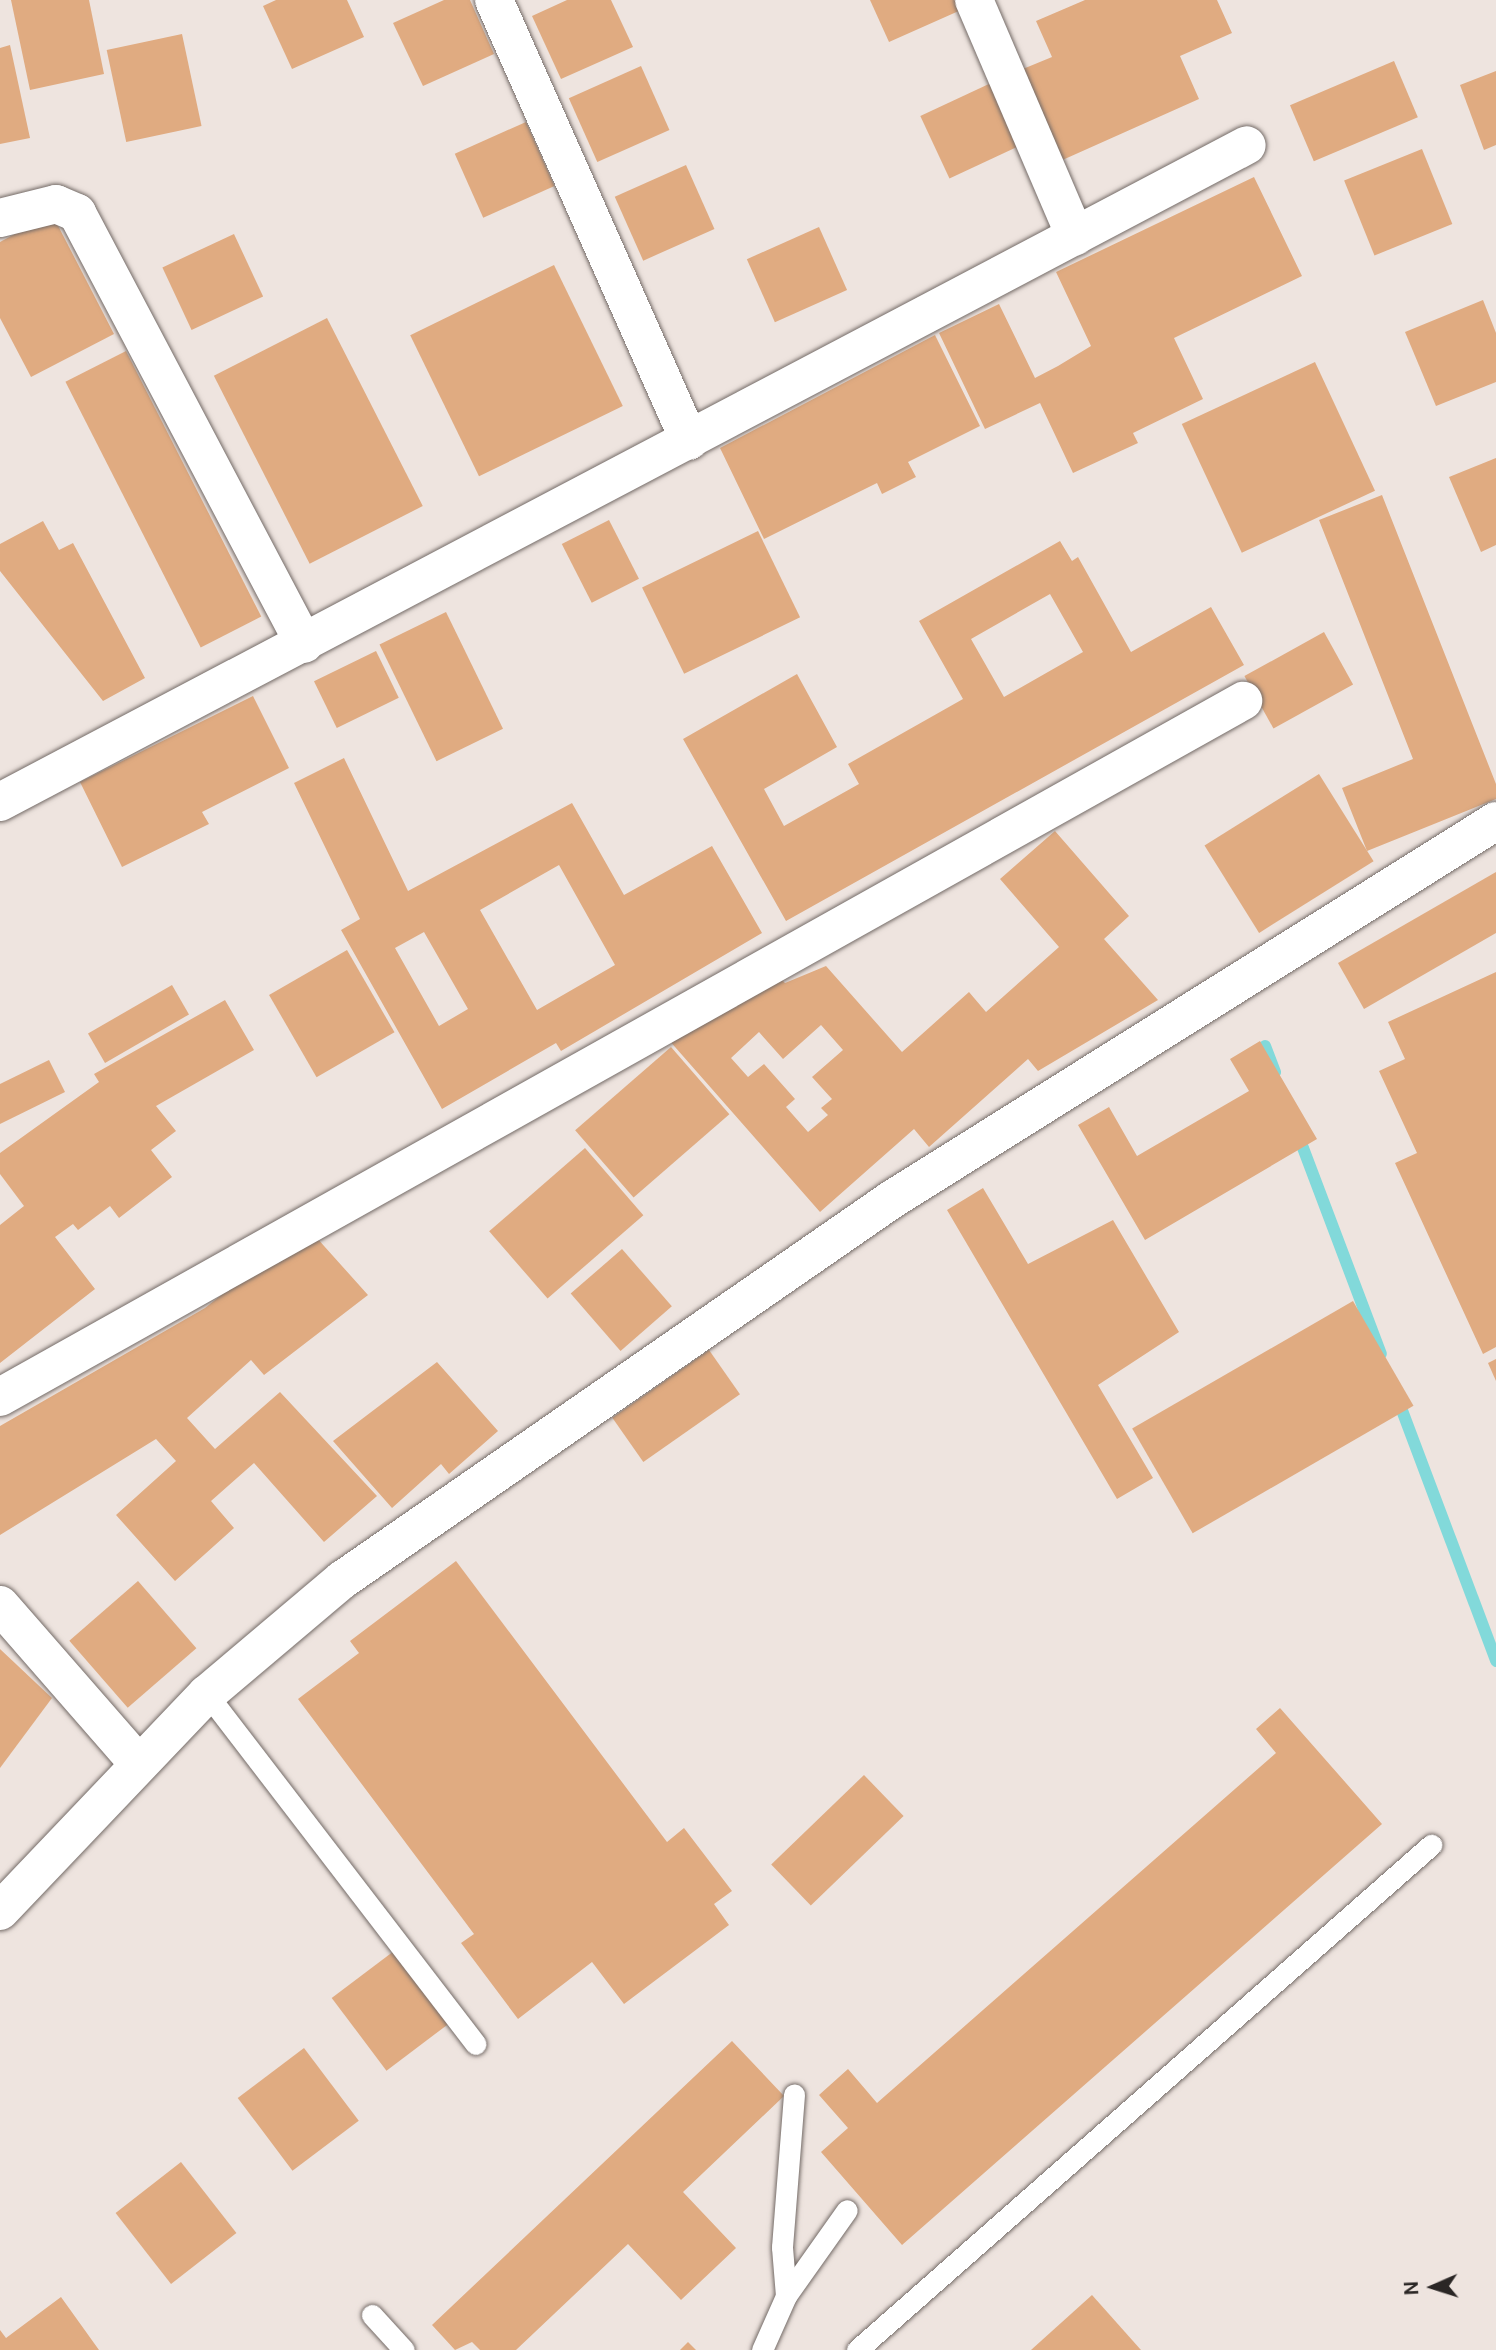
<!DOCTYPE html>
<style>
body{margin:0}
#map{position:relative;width:1496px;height:2350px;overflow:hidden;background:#eee4df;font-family:"DM Sans",sans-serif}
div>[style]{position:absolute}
.stream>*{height:12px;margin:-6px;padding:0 6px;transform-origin:6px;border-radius:6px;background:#82d9da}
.building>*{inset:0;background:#e0ab81;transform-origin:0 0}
.roads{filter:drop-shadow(0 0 2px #746b67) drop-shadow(0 0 2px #746b67)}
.lane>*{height:21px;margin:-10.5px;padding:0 10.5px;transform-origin:10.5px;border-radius:10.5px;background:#fff}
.street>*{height:38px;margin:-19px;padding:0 19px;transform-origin:19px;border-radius:19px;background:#fff}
span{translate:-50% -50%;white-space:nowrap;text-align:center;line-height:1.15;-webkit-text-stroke:6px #eee4df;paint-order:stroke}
.north{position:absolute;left:1398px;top:2252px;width:70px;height:70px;-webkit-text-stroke:5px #eee4df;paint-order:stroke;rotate:267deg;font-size:19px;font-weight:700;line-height:28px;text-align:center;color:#2a2625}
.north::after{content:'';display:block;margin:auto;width:24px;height:32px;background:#2a2625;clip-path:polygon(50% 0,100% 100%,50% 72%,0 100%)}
</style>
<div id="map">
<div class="stream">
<div style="left:1265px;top:1046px;width:28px;rotate:69deg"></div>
<div style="left:1297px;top:1132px;width:237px;rotate:69.3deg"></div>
<div style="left:1397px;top:1397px;width:282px;rotate:69.4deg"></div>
</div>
<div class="building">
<div style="clip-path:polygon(11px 0,89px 0,104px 74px,30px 90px)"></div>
<div style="clip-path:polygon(276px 0,347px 0,364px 37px,292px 69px,263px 6px)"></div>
<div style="clip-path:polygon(444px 0,470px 0,494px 54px,423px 86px,393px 23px)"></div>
<div style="clip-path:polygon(567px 0,611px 0,633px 47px,561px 79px,532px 16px)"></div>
<div style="clip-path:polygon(870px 0,957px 0,961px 10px,889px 42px)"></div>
<div style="clip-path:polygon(1085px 0,1217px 0,1232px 33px,1180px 56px,1199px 99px,1058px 162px,1018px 71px,1052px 57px,1036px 21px)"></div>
<div style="left:182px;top:34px;width:94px;height:77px;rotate:78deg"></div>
<div style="clip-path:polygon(10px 45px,30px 138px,0 144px,0 48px)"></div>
<div style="left:1394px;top:61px;width:61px;height:113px;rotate:67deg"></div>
<div style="left:641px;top:66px;width:70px;height:79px;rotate:66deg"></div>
<div style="clip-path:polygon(1496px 71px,1496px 145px,1484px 150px,1460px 85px)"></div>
<div style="left:991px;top:83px;width:69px;height:78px;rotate:65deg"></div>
<div style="left:526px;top:122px;width:70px;height:78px;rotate:66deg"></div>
<div style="left:1422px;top:149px;width:81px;height:84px;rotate:68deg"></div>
<div style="left:686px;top:165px;width:70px;height:78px;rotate:66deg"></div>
<div style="clip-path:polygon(1254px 177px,1302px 276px,1174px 338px,1203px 399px,1133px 433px,1138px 443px,1073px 473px,1040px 403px,985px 429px,939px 333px,999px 304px,1035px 378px,1058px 366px,1091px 346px,1056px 272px)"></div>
<div style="clip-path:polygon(52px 214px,114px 334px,31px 377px,0 318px,0 242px)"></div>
<div style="left:819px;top:227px;width:69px;height:79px;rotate:66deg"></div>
<div style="left:234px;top:234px;width:69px;height:79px;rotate:65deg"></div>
<div style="left:554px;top:265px;width:157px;height:160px;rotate:64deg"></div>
<div style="clip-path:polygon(1483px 300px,1496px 333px,1496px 382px,1436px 406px,1405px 332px)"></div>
<div style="left:327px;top:318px;width:211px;height:127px;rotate:63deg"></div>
<div style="clip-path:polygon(935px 335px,980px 426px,908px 462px,916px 477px,882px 494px,877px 483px,764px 539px,720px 448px)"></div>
<div style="left:126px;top:351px;width:298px;height:68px;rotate:63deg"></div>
<div style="left:1315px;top:362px;width:142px;height:147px;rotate:65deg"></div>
<div style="clip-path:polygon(1496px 458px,1496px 545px,1481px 552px,1449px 477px)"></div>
<div style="clip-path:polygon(1382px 495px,1496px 784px,1496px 799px,1367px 851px,1342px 788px,1413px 759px,1319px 520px)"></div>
<div style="left:609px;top:520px;width:66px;height:53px;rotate:63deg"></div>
<div style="clip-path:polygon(43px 521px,59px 550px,73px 543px,145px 678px,103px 701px,0 571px,0 544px)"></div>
<div style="left:758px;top:531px;width:96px;height:129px;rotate:64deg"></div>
<div style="clip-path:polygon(evenodd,1060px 541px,1072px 561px,1078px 557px,1131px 652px,1211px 607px,1244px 665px,786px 921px,683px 739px,797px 674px,837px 747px,764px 789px,784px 826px,859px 784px,848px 764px,963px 699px,919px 621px,1060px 541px,1050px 594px,1083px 652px,1004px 697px,971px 639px,1050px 594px)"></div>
<div style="left:446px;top:612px;width:130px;height:74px;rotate:64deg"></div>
<div style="left:1324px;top:632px;width:60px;height:91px;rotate:61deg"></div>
<div style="left:376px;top:651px;width:52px;height:69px;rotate:64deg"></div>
<div style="clip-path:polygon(253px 696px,289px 768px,202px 812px,209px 824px,122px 867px,80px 782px)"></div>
<div style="clip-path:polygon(evenodd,344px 758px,408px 891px,572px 803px,624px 895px,712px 846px,762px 933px,561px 1051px,556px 1043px,442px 1109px,341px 930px,360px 919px,294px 783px,344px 758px,559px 865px,615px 965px,537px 1010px,480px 910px,559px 865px,344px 758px,424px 932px,468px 1009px,439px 1026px,395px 948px,424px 932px)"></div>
<div style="left:1319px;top:774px;width:103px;height:135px;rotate:58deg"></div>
<div style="clip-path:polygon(evenodd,1055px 831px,1129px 916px,1104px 939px,1158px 1000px,1038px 1071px,1028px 1059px,929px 1147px,914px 1129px,820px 1212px,668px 1039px,780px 978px,785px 983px,826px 966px,902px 1052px,969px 992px,986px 1012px,1059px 947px,1000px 879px,1055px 831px,821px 1025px,843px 1050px,812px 1077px,832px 1099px,821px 1108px,828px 1115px,808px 1132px,786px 1107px,795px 1099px,764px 1064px,748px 1077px,731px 1058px,759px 1032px,783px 1059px,821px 1025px)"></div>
<div style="clip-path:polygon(1496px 872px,1496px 933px,1364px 1009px,1338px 963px)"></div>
<div style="left:347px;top:950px;width:95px;height:90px;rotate:60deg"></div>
<div style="clip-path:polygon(1496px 972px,1496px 1347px,1483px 1354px,1395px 1163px,1417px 1153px,1379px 1071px,1405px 1059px,1388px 1022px)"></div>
<div style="left:172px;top:985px;width:34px;height:97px;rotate:60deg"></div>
<div style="clip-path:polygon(225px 1000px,254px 1050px,156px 1106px,176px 1131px,151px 1150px,172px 1177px,119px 1218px,110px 1206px,78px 1230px,73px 1224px,55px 1237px,95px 1289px,0 1363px,0 1225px,24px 1206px,0 1174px,0 1153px,99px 1082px,94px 1074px)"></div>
<div style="clip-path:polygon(1260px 1041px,1317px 1139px,1145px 1240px,1078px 1125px,1109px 1107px,1137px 1156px,1249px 1091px,1230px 1059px)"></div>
<div style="left:671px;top:1047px;width:89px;height:127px;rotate:49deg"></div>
<div style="clip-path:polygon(49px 1060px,65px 1092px,0 1124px,0 1084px)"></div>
<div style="left:585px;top:1148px;width:89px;height:127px;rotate:49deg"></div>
<div style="clip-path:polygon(983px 1188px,1028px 1264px,1113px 1220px,1179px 1332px,1098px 1385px,1153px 1478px,1117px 1499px,947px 1210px)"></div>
<div style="clip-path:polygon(307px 1227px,368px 1295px,264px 1375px,251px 1360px,187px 1418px,215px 1449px,280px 1392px,377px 1496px,324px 1542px,254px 1463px,211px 1501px,234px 1528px,175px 1581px,116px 1515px,176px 1461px,156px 1439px,0 1535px,0 1426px,205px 1308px)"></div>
<div style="left:622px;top:1249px;width:76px;height:68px;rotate:49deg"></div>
<div style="left:1353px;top:1301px;width:121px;height:255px;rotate:60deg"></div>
<div style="left:709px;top:1350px;width:54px;height:118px;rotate:55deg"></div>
<div style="clip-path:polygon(1496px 1359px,1496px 1381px,1488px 1363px)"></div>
<div style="clip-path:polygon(437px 1362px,498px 1431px,449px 1474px,441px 1464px,392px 1508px,333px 1441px)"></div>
<div style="clip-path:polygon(456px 1561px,667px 1842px,684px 1828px,732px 1891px,714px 1904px,729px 1925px,624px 2004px,592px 1962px,518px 2019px,461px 1943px,474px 1934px,298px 1699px,359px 1653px,350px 1641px)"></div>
<div style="left:138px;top:1581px;width:89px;height:91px;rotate:49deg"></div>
<div style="clip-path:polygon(0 1649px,52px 1698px,0 1768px)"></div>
<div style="clip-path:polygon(1280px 1708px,1382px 1824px,902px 2245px,821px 2152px,848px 2128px,819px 2095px,848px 2069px,877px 2103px,1276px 1753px,1256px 1729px)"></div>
<div style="left:864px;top:1775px;width:57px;height:129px;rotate:46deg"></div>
<div style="left:398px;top:1948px;width:91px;height:83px;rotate:53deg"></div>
<div style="clip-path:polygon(732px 2041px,784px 2096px,683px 2192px,736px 2248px,681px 2300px,628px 2244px,516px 2350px,480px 2350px,472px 2342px,455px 2350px,432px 2325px)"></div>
<div style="left:304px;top:2048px;width:91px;height:83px;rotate:53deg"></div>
<div style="left:181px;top:2162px;width:90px;height:83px;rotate:52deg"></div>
<div style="clip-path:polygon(1092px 2295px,1141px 2350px,1031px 2350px)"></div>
<div style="clip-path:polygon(61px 2297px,99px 2350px,0 2350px,0 2330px,6px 2338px)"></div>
<div style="clip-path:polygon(688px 2342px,696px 2350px,680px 2350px)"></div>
</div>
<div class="roads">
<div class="lane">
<div style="left:207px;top:1694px;width:441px;rotate:52.5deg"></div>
<div style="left:786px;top:2296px;width:49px;rotate:-94.7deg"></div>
<div style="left:782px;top:2247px;width:153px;rotate:-85.5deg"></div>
<div style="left:372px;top:2315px;width:47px;rotate:47.6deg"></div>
<div style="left:762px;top:2350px;width:59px;rotate:-66deg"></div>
<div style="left:786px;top:2296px;width:105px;rotate:-54.7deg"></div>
<div style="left:857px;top:2350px;width:765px;rotate:-41.34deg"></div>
</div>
<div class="street">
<div style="left:494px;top:0;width:482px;rotate:66.1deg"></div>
<div style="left:974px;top:0;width:257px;rotate:66.8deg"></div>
<div style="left:0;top:218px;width:58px;rotate:-14deg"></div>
<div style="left:56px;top:204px;width:23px;rotate:23deg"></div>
<div style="left:77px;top:213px;width:487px;rotate:62.2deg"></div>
<div style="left:0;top:802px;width:1409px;rotate:-27.78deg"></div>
<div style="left:0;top:1397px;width:1425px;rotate:-29.25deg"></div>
<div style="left:0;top:1605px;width:210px;rotate:48.9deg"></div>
<div style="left:0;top:1911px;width:300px;rotate:-46.4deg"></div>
<div style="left:207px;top:1694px;width:177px;rotate:-40.2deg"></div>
<div style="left:342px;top:1580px;width:668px;rotate:-34.69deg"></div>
<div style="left:891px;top:1200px;width:714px;rotate:-32.06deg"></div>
</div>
</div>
<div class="north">N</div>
</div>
